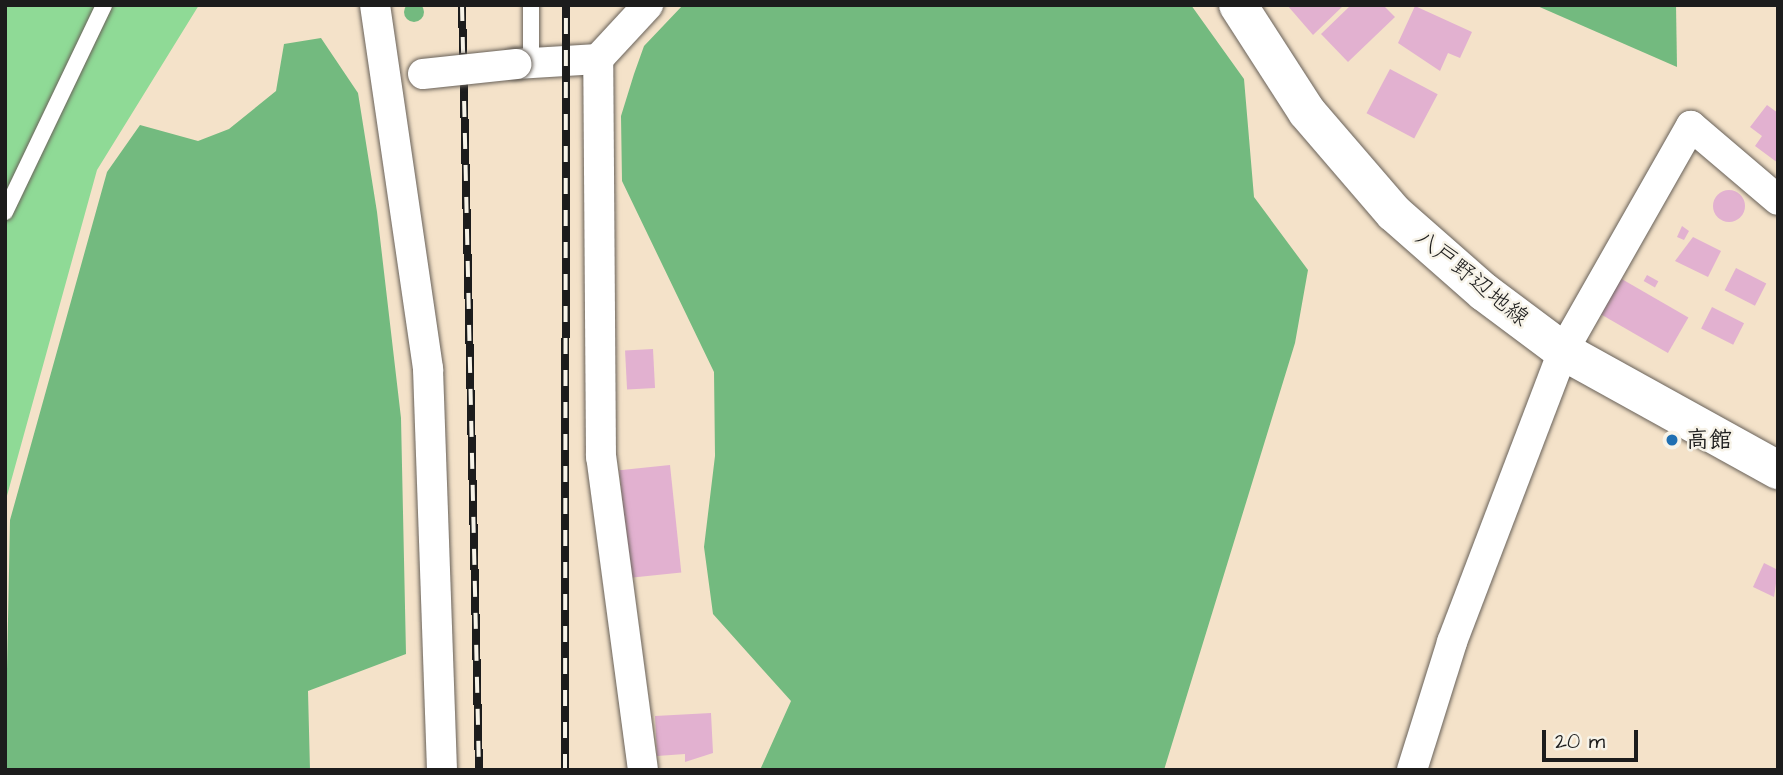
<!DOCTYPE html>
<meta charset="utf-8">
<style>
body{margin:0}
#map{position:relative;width:1783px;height:775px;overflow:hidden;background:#f4e2c9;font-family:"Architects Daughter","Klee One",sans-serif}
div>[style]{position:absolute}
.green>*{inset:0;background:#8fda96}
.forest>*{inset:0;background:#73ba7f}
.round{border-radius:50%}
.building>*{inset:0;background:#e2b1d0;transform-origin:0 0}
.roads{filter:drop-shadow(0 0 2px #686159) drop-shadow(0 0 2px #686159)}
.service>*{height:16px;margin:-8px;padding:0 8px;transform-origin:8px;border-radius:8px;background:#fff}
.minor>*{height:30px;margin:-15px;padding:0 15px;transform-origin:15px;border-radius:15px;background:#fff}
.primary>*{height:38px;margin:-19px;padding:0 19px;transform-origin:19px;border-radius:19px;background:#fff}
.rail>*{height:8px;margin-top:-4px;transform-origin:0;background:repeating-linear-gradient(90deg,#f7f3e8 0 16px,#1c1c1c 0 32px);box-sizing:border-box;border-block:2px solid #1c1c1c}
.bridges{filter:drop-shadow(0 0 2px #686159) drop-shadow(0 0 2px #686159)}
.minor-bridge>*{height:30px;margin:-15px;padding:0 15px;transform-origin:15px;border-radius:15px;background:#fff}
.dots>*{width:19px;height:19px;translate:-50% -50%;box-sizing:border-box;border:4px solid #f7f3e8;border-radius:50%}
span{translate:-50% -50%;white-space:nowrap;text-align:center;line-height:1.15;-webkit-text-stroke:5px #f7f3e8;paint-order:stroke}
.street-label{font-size:23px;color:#1c1c1c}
.poi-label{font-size:23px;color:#1c1c1c;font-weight:700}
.left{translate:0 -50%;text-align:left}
.frame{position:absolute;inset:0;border:7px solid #1c1c1c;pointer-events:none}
.scale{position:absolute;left:1542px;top:730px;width:96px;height:32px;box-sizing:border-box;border:4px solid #1c1c1c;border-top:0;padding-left:9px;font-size:21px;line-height:24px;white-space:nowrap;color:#1c1c1c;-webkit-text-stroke:5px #f7f3e8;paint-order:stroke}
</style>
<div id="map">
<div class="green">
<div style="clip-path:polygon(5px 5px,199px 5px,97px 170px,5px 503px)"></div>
</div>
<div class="forest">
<div class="round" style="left:404px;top:2px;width:20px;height:20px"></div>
<div style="clip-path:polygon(683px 5px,1191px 5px,1244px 79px,1254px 197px,1308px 270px,1295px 343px,1164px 770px,760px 770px,791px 701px,713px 614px,704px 547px,715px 456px,714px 372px,622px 181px,621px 116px,634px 74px,644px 46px)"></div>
<div style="clip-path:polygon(1535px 5px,1676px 5px,1677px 67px)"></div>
<div style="clip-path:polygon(321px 38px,358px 93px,377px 212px,401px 418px,406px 654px,308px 691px,310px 770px,5px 770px,10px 520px,107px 172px,140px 125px,198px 141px,229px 129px,276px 91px,284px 44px)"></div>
</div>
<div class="building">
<div style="clip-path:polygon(1287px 5px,1344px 5px,1313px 35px)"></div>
<div style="clip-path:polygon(1351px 5px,1383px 5px,1395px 17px,1348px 62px,1321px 34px)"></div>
<div style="clip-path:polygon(1415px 6px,1472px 32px,1460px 58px,1448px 53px,1440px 71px,1398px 43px)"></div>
<div style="left:1390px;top:69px;width:54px;height:50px;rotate:28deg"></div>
<div style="clip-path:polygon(1767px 105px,1778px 113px,1778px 163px,1755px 146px,1762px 136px,1750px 127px)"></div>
<div class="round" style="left:1713px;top:190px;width:32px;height:32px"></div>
<div style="clip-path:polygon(1682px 226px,1689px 231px,1684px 240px,1677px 237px)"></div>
<div style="clip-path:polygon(1693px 237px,1721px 251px,1708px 277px,1675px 261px)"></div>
<div style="left:1736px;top:268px;width:34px;height:25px;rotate:27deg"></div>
<div style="left:1647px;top:275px;width:13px;height:7px;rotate:29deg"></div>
<div style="left:1620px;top:278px;width:79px;height:41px;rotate:30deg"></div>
<div style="left:1712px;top:307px;width:36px;height:24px;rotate:27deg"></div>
<div style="left:653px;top:349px;width:39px;height:28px;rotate:87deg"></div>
<div style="left:670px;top:465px;width:108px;height:51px;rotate:84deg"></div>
<div style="clip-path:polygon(1764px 563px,1778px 570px,1774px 597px,1753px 587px)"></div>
<div style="clip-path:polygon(711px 713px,713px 753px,685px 762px,685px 754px,657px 756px,655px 716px)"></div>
</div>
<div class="roads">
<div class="service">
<div style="left:531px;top:5px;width:58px;rotate:90deg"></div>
<div style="left:5px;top:212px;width:229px;rotate:-64.4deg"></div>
</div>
<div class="minor">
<div style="left:375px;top:5px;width:368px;rotate:81.7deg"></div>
<div style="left:428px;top:369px;width:401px;rotate:88deg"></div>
<div style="left:516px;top:64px;width:82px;rotate:-3.5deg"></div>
<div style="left:643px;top:770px;width:316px;rotate:-97.6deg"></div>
<div style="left:601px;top:457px;width:398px;rotate:-90.4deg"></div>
<div style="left:598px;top:59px;width:74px;rotate:-47.2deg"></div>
<div style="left:1412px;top:770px;width:134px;rotate:-72.6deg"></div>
<div style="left:1452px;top:642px;width:311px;rotate:-69.1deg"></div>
<div style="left:1563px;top:351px;width:259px;rotate:-60.4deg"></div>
<div style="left:1691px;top:126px;width:114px;rotate:40.4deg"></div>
</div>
<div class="primary">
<div style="left:1238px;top:5px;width:127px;rotate:57.2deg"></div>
<div style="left:1307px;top:112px;width:133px;rotate:49.3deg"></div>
<div style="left:1394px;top:213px;width:120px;rotate:41.3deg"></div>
<div style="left:1484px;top:292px;width:99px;rotate:36.8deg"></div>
<div style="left:1563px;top:351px;width:246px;rotate:29deg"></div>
</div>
</div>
<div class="rail">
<div style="left:462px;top:5px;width:765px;rotate:88.73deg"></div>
<div style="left:565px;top:770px;width:765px;rotate:-89.93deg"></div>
</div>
<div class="bridges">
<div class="minor-bridge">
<div style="left:423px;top:74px;width:94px;rotate:-6.1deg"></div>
</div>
</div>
<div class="dots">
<div style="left:1672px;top:440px;background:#1f6fb2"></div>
</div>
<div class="street-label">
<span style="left:1472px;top:278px;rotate:39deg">八戸野辺地線</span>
</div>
<div class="poi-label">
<span class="left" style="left:1686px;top:440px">高館</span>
</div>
<div class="frame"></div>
<div class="scale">20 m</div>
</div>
